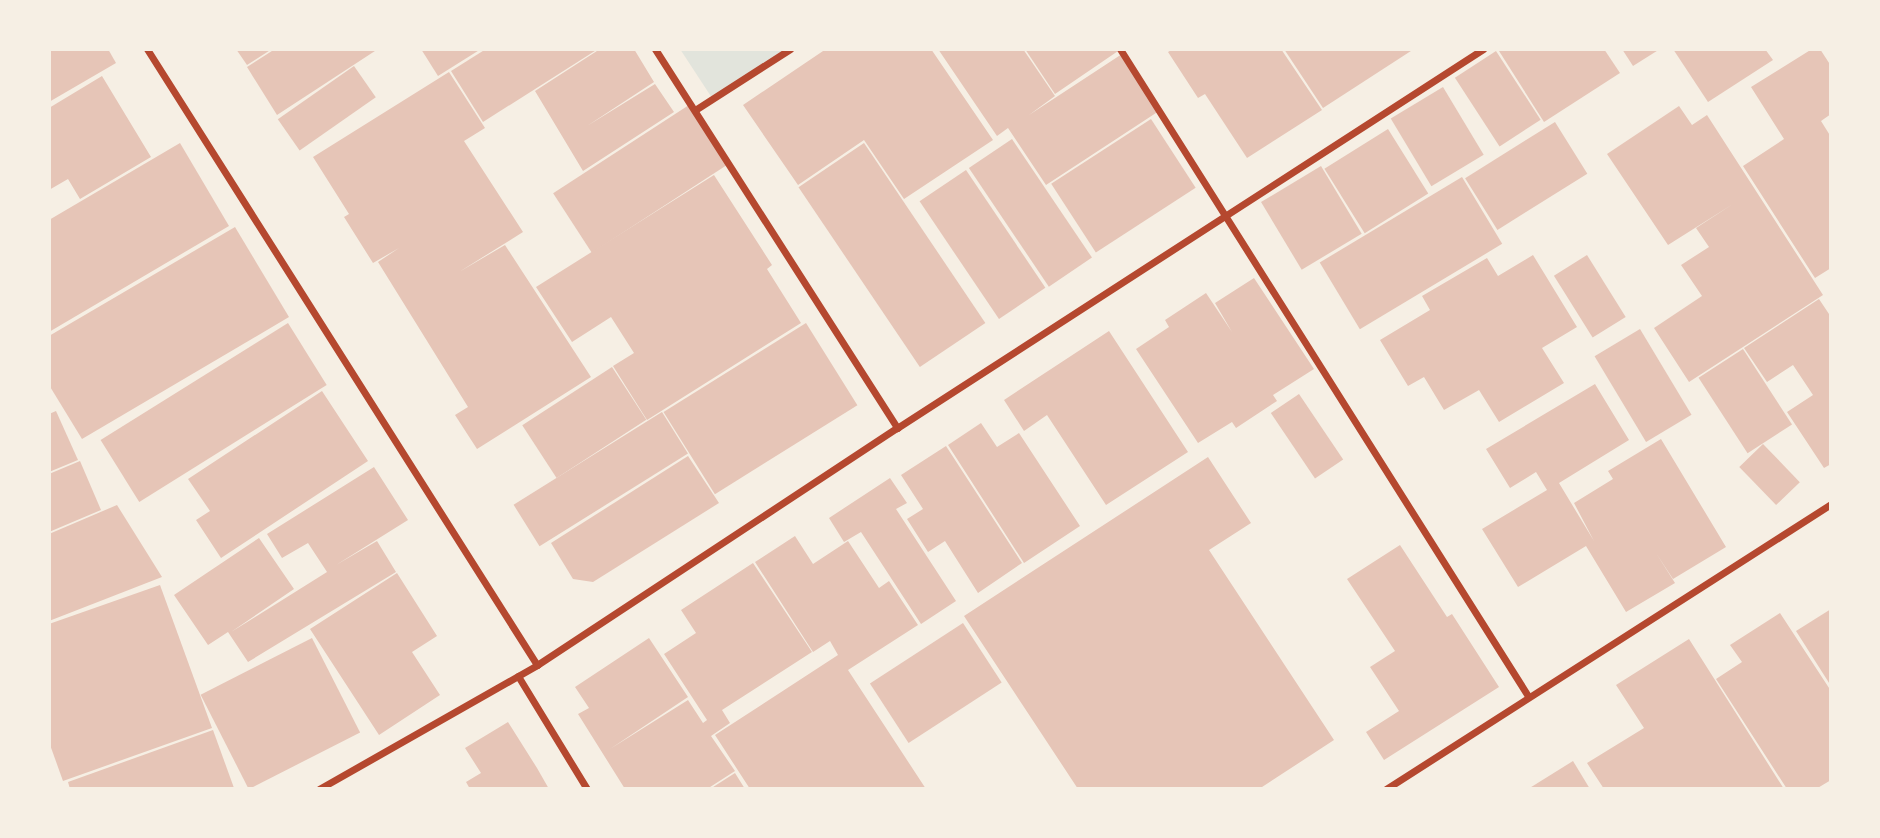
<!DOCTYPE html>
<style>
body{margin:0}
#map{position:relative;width:1880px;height:838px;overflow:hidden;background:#f6efe4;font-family:Poppins,sans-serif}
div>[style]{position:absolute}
.green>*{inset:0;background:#e2e4dc}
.building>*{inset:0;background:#e6c5b7;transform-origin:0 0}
.minor>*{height:7px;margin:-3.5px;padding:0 3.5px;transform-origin:3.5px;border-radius:3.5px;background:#b5482f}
span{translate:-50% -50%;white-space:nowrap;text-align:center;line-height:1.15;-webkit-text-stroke:7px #f6efe4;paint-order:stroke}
.frame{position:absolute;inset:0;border:51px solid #f6efe4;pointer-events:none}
</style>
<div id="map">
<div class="green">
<div style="clip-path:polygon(680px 49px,792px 49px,714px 101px)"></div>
</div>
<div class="building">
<div style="clip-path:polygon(49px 49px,108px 49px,116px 63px,49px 102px)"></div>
<div style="clip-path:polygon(236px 49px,272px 49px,247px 65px)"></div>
<div style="clip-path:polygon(275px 49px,378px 49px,277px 115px,247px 67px)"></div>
<div style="clip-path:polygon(421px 49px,481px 49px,438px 76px)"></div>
<div style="clip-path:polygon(486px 49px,598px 49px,483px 122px,451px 71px)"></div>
<div style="clip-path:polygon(600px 49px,634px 49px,654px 82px,587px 126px,655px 84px,674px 112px,583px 171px,535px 91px)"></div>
<div style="clip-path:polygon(826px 49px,931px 49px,993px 140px,904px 199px,864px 140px,798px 185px,743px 105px)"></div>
<div style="clip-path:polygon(938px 49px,1023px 49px,1055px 96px,1029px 115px,1122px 54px,1159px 111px,1046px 185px,1008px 128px,997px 136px)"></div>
<div style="clip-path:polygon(1025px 49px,1121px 49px,1055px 94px)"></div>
<div style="clip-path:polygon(1173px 49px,1281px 49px,1322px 110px,1247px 158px,1205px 94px,1198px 98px,1168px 52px)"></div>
<div style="clip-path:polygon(1284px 49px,1414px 49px,1323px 108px)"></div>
<div style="clip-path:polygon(1502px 49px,1604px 49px,1620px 73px,1544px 122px,1499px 51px)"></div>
<div style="clip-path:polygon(1622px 49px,1660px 49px,1633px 66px)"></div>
<div style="clip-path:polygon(1673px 49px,1765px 49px,1773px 60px,1708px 102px)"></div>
<div style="clip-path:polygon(1812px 49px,1820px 49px,1831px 66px,1831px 114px,1821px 121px,1831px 137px,1831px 268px,1815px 278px,1743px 166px,1784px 139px,1751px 87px)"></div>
<div style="left:1496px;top:51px;width:82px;height:49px;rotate:57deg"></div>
<div style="left:354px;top:66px;width:38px;height:93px;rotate:55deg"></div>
<div style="clip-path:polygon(449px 72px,485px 128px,464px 141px,523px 232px,459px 272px,505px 245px,591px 377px,477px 449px,455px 415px,468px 407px,378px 262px,399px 248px,373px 263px,344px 217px,349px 214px,313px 157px)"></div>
<div style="clip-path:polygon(102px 76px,151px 157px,80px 199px,68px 179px,49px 190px,49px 108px)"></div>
<div style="left:1443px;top:87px;width:79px;height:61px;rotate:59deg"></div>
<div style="left:689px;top:105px;width:71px;height:162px;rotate:57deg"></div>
<div style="clip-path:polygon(1679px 106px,1692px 125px,1707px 115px,1823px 295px,1689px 382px,1654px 328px,1702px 296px,1681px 265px,1709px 247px,1696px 228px,1733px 204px,1668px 245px,1607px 154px)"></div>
<div style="left:1151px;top:119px;width:82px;height:119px;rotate:57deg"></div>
<div style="left:1555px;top:122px;width:61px;height:106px;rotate:58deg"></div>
<div style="left:1388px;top:129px;width:76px;height:75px;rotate:58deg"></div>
<div style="left:1012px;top:139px;width:143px;height:52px;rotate:56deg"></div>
<div style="clip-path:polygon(180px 143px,229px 226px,49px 332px,49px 220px)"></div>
<div style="left:864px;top:143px;width:217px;height:79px;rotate:56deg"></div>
<div style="left:1321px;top:166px;width:79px;height:70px;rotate:59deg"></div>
<div style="left:966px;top:170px;width:142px;height:56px;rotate:56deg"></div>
<div style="clip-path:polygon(714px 175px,772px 265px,767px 269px,801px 323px,647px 420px,613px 366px,634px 353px,611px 317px,572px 342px,536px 287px)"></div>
<div style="left:1462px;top:177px;width:78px;height:166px;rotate:59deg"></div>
<div style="clip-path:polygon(235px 227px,289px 317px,82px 439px,49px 385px,49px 336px)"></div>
<div style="clip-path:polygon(1533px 255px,1577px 327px,1542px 348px,1564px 383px,1499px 422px,1479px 390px,1444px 410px,1424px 377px,1408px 386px,1380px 340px,1430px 310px,1422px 296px,1487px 258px,1498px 276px)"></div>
<div style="left:1587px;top:255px;width:73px;height:39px;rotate:58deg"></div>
<div style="clip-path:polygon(1254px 278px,1314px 369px,1273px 395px,1277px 401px,1236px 428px,1232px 422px,1198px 443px,1136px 349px,1169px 327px,1165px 320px,1206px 293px,1232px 332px,1215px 303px)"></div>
<div style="clip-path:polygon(1819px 299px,1831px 317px,1831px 464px,1824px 468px,1787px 412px,1813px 395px,1793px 365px,1767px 382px,1744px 348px)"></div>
<div style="left:288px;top:323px;width:73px;height:221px;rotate:58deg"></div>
<div style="left:806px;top:323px;width:97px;height:168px;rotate:58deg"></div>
<div style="left:1640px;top:329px;width:100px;height:53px;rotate:59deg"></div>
<div style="clip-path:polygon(1109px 331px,1188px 452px,1106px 505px,1047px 415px,1024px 431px,1004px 400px)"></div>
<div style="left:1743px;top:349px;width:90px;height:53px;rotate:57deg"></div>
<div style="left:612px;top:367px;width:63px;height:107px;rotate:57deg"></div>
<div style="clip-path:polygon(1595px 384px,1629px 440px,1559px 483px,1594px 541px,1574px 503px,1613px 479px,1608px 471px,1661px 439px,1726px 547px,1673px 579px,1656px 553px,1675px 583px,1626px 612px,1586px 546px,1518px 587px,1482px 529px,1547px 490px,1536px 472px,1510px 488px,1486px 449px)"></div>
<div style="clip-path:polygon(322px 391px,368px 461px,221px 558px,196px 520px,210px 511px,188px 479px)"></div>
<div style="left:1299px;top:394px;width:79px;height:34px;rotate:56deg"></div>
<div style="clip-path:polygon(56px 411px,78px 460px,49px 472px,49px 414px)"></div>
<div style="left:662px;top:412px;width:49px;height:175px;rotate:58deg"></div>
<div style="clip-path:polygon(981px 423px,997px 447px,1019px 433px,1080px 526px,1024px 563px,948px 445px)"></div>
<div style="left:1763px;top:444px;width:53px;height:33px;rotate:46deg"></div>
<div style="clip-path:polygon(946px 446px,1022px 563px,978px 593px,945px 541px,928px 552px,907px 519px,923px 509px,901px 475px)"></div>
<div style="clip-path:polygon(688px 456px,719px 503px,593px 582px,573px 579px,551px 543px)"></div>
<div style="clip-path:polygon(1208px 457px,1251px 523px,1209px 550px,1334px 740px,1259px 789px,1078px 789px,964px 616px)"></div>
<div style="clip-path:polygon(80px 461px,101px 510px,49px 532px,49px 474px)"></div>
<div style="clip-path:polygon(374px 467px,408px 520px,336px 565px,377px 541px,396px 572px,248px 662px,228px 632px,208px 645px,174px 595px,259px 538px,294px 589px,231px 632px,327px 572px,308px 543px,282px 558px,267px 534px)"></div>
<div style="clip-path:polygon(890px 478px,907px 503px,896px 509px,956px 601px,921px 624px,861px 532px,844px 542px,829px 518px)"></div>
<div style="clip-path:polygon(117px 505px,162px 577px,49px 621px,49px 534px)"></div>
<div style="clip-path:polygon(795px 536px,813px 564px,848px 541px,879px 588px,889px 581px,918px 625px,848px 670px,926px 789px,750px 789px,715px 735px,838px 655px,830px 641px,813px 652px,755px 562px)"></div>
<div style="clip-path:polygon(1400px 545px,1447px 617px,1452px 614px,1499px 687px,1384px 760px,1366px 732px,1399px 711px,1370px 667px,1395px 651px,1347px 579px)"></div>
<div style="clip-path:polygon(753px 563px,812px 652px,722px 710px,730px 723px,711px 736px,735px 771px,707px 789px,625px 789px,578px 714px,589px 708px,575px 687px,649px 638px,688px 697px,610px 749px,688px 700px,703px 723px,707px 720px,664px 654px,696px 633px,681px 610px)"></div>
<div style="clip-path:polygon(397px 573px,437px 636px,412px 652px,440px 695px,379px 735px,310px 629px)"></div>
<div style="clip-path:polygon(160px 585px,212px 728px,63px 781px,49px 742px,49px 624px)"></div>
<div style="clip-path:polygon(1831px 609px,1831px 686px,1796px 631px)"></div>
<div style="clip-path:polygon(1780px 613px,1831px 691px,1831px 780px,1816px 789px,1787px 789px,1716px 679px,1742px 662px,1730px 645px)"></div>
<div style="left:963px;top:623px;width:71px;height:111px;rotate:57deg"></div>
<div style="left:312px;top:638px;width:106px;height:125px;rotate:63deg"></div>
<div style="clip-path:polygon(1689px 639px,1784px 789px,1604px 789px,1587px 763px,1644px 728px,1616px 685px)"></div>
<div style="clip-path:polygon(508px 722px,537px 768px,549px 789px,470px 789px,466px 782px,481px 773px,465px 748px)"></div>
<div style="clip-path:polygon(213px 730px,234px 788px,70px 789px,68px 782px)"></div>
<div style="clip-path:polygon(1573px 761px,1590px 789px,1528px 789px)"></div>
<div style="clip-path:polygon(735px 773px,745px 789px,710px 789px)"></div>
</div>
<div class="minor">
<div style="left:147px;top:49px;width:729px;rotate:57.66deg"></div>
<div style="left:655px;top:49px;width:450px;rotate:57.4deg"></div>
<div style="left:1120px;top:49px;width:765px;rotate:57.76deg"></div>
<div style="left:695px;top:110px;width:113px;rotate:-32.7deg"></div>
<div style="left:518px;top:676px;width:132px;rotate:58.6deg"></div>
<div style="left:319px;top:789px;width:251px;rotate:-29.6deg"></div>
<div style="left:537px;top:665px;width:431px;rotate:-33.4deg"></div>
<div style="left:897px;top:428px;width:698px;rotate:-32.89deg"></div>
<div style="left:1386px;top:789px;width:528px;rotate:-32.64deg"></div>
</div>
<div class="frame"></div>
</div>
